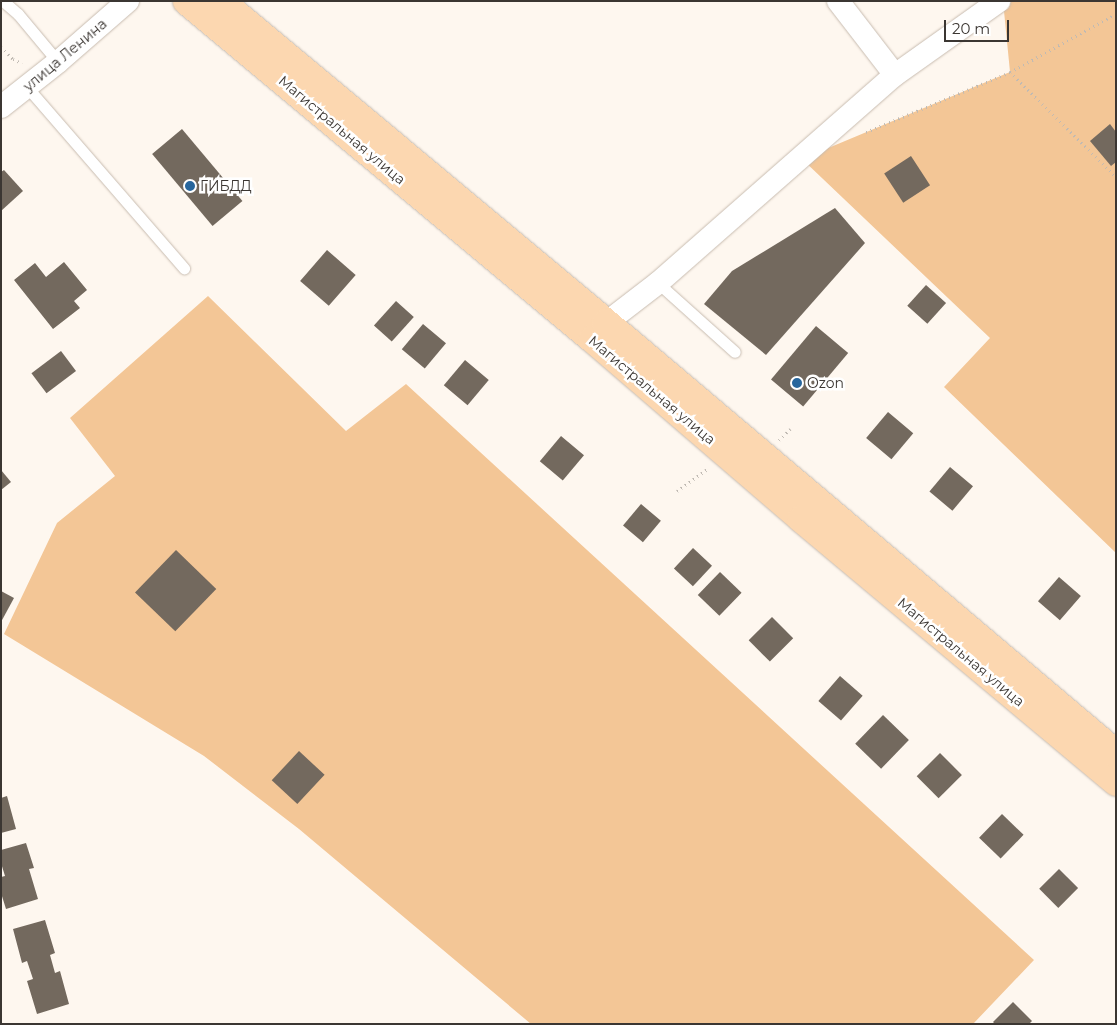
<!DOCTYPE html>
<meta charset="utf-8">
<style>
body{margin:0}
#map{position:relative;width:1117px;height:1025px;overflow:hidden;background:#fef7ef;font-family:Montserrat,sans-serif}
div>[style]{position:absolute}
.green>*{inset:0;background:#f3c696}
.building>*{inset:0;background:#73695e;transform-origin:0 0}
.path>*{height:3px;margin-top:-1.5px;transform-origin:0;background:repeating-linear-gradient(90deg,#c0bab3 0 1px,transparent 0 5px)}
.roads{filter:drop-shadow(0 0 1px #c8bcb0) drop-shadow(0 0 1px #c8bcb0)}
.service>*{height:11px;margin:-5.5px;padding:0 5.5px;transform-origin:5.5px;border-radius:5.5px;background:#fff}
.minor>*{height:22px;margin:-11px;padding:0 11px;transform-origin:11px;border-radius:11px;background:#fff}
.trunk>*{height:28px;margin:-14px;padding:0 14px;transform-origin:14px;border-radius:14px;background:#fcd7b0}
.dots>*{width:14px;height:14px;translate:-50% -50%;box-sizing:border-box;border:2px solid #fff;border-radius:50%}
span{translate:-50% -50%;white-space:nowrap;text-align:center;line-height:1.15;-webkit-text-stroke:5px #fff;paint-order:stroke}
.street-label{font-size:14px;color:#3b3632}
.poi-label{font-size:14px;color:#3b3632}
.left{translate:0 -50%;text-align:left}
.frame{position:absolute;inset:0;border:2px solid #3b3632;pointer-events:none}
.scale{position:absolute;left:944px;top:20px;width:65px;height:22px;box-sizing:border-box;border:2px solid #3b3632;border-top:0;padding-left:6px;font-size:15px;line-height:18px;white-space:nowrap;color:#3b3632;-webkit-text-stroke:4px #fff;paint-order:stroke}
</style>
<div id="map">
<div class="green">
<div style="clip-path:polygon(1003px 1px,1116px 1px,1116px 553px,944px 387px,990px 338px,802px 159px,1010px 72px)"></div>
<div style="clip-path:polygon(208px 296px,346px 431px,406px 384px,1034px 960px,973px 1024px,531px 1024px,299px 829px,204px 756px,4px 634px,57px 523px,115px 476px,70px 418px)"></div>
</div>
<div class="building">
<div style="clip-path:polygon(1110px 124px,1116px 132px,1116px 162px,1111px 166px,1090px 141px)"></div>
<div style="left:182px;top:129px;width:94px;height:39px;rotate:50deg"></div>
<div style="left:911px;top:156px;width:35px;height:32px;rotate:57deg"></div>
<div style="clip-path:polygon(4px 170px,23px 191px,1px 211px,1px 172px)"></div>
<div style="clip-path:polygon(835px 208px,865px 243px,766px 355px,704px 304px,732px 271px)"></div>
<div style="left:327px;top:250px;width:38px;height:41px;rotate:41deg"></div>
<div style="clip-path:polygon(64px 262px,87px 290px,74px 301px,80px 308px,53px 329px,14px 280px,35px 263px,46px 277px)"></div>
<div style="left:926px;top:285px;width:27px;height:28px;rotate:42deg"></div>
<div style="left:396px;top:301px;width:24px;height:33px;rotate:42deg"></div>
<div style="left:423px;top:324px;width:30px;height:33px;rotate:40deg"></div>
<div style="left:816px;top:326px;width:42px;height:70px;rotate:40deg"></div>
<div style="left:61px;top:351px;width:25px;height:37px;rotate:53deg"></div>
<div style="left:465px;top:360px;width:31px;height:33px;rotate:40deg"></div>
<div style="left:888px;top:412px;width:33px;height:34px;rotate:40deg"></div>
<div style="left:561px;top:436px;width:30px;height:33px;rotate:40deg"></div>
<div style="left:950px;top:467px;width:30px;height:32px;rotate:40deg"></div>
<div style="clip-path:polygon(1px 470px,11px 482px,1px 490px)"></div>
<div style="left:641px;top:504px;width:26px;height:28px;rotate:40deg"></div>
<div style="left:693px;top:548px;width:26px;height:28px;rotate:43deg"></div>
<div style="left:176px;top:550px;width:56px;height:59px;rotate:44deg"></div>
<div style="left:720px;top:572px;width:30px;height:32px;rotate:44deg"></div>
<div style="left:1059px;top:577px;width:29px;height:32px;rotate:41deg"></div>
<div style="clip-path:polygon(1px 591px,14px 598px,1px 622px)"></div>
<div style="left:772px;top:617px;width:30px;height:33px;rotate:45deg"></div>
<div style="left:840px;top:676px;width:30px;height:33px;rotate:41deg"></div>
<div style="left:883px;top:715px;width:36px;height:40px;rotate:44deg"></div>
<div style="left:299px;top:751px;width:35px;height:40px;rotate:43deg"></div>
<div style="left:940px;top:753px;width:31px;height:33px;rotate:45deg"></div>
<div style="clip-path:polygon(7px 796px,16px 829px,1px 833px,1px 798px)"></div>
<div style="left:1002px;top:814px;width:30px;height:33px;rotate:44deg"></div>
<div style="clip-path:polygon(26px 843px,34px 868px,29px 869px,38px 899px,6px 909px,1px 893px,1px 877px,5px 876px,1px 863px,1px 850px)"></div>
<div style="left:1059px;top:869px;width:27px;height:28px;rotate:45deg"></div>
<div style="clip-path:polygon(45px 920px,55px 953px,50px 955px,55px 973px,60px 971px,69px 1004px,37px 1014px,27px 981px,33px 979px,27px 961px,22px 963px,13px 929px)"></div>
<div style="clip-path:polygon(1013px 1002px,1032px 1021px,1029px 1024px,995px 1024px,993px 1022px)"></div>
</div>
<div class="path">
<div style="left:1px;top:47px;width:17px;rotate:45deg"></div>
<div style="left:13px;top:59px;width:10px;rotate:24deg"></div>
<div style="left:1010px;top:72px;width:149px;rotate:44.7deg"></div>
<div style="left:866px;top:132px;width:156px;rotate:-22.6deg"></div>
<div style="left:1010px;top:72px;width:121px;rotate:-28.7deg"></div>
<div style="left:779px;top:440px;width:16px;rotate:-45deg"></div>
<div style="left:677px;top:491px;width:37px;rotate:-36deg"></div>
</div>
<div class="roads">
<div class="service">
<div style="left:3px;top:1px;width:20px;rotate:41deg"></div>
<div style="left:18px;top:14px;width:62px;rotate:50.2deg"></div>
<div style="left:27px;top:87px;width:240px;rotate:49.1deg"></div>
<div style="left:658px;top:283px;width:103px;rotate:41.9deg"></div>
</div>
<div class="minor">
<div style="left:838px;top:1px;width:93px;rotate:52.4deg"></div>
<div style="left:1px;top:107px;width:73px;rotate:-38.3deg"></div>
<div style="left:58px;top:62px;width:93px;rotate:-41.1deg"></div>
<div style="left:606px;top:323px;width:66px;rotate:-37.6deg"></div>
<div style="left:658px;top:283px;width:315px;rotate:-41.3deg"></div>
<div style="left:895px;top:75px;width:128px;rotate:-35.4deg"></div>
</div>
<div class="trunk">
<div style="left:187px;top:1px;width:528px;rotate:39.78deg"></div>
<div style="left:593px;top:339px;width:276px;rotate:40.7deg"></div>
<div style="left:802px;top:519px;width:410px;rotate:39.9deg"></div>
<div style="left:220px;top:1px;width:503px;rotate:39.83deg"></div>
<div style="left:606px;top:323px;width:668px;rotate:40.2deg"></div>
</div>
</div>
<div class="dots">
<div style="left:190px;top:186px;background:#27669d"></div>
<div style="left:797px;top:383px;background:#27669d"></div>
</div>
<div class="street-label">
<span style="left:65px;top:55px;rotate:-40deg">улица Ленина</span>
<span style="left:342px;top:130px;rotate:40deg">Магистральная улица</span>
<span style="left:652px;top:390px;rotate:40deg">Магистральная улица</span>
<span style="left:961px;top:652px;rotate:40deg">Магистральная улица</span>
</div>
<div class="poi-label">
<span class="left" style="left:200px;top:186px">ГИБДД</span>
<span class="left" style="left:807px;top:383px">Ozon</span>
</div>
<div class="frame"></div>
<div class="scale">20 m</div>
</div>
